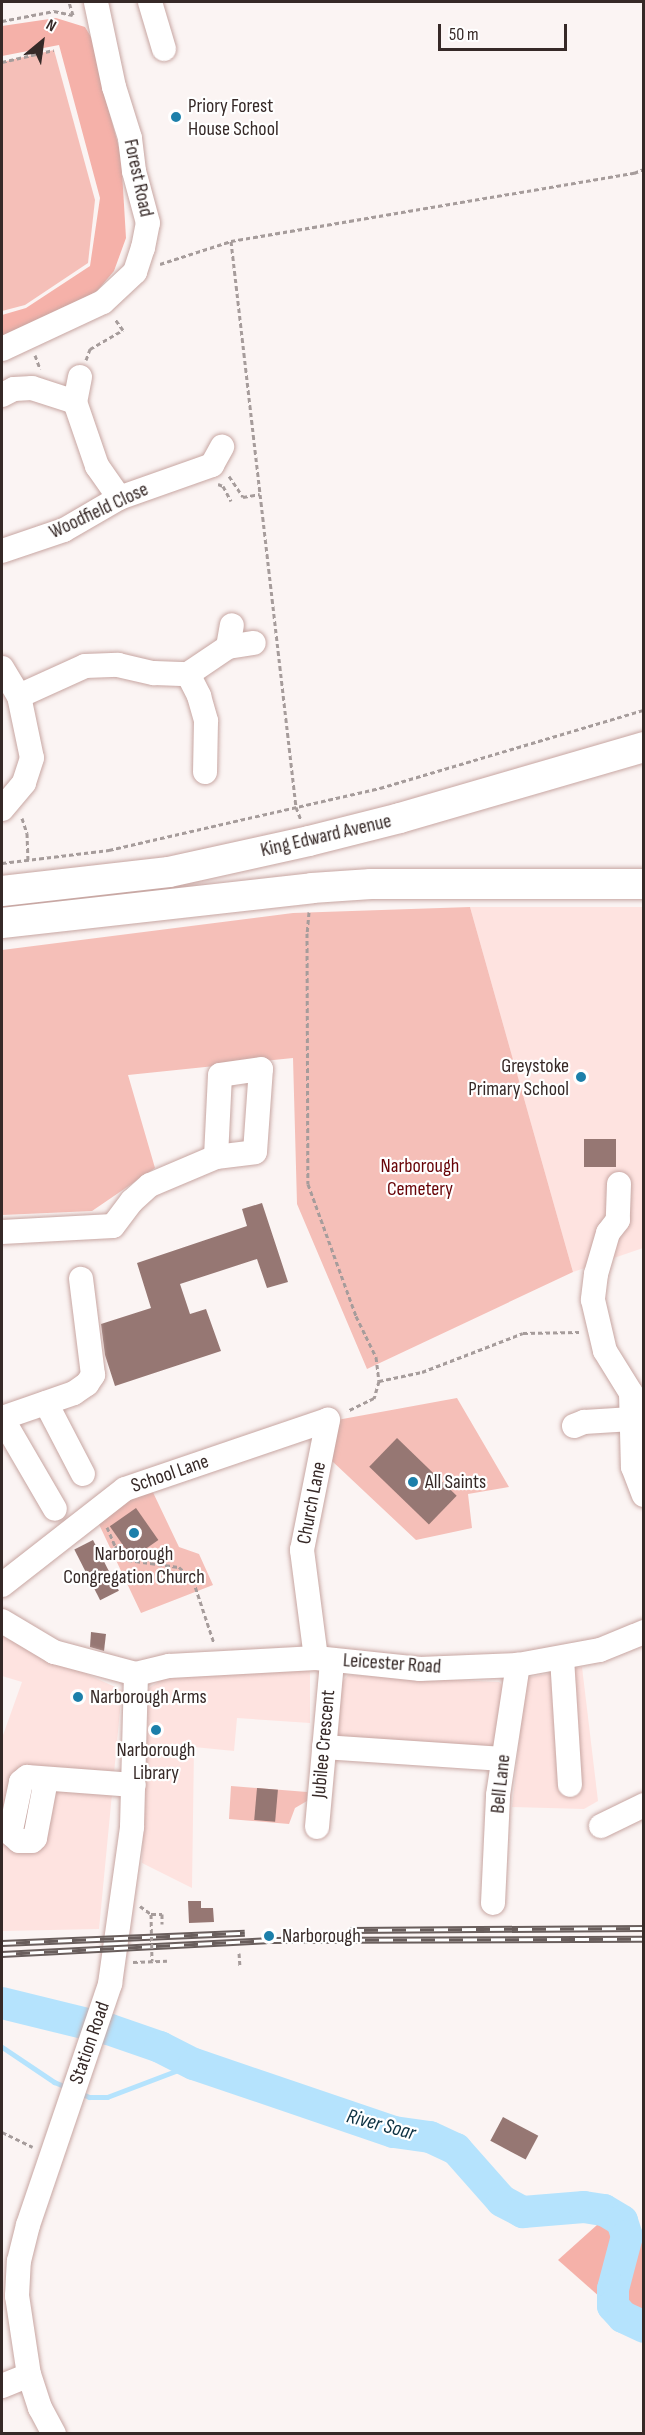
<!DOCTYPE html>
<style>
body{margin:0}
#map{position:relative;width:645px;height:2435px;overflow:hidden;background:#fbf4f3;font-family:"Sofia Sans Condensed",sans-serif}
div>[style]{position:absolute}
.built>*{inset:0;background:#fee3e0}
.green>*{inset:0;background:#f5bfb8}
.forest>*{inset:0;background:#f5b1a9}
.stream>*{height:5px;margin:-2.5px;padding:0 2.5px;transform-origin:2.5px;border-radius:2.5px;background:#b5e3fd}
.river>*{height:32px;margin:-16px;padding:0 16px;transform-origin:16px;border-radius:16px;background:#b5e3fd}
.building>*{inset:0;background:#967773;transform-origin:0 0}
.path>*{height:3px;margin-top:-1.5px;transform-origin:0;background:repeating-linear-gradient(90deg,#a69c9b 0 4.5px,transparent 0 7.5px)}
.roads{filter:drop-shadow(0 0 2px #c7a6a2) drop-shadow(0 0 2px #c7a6a2)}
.minor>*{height:24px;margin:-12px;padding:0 12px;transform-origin:12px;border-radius:12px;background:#fff}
.major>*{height:30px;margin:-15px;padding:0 15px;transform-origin:15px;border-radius:15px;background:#fff}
.rail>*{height:7px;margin-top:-3.5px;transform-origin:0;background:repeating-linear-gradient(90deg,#fff 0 14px,#695e5c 0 28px);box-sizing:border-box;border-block:2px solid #695e5c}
.path-bridge>*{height:3px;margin-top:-1.5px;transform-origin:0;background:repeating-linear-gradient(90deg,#a69c9b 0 4.5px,transparent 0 7.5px)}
.dots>*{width:16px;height:16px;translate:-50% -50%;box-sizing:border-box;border:3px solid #fff;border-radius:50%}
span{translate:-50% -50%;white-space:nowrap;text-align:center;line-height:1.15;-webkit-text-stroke:4.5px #fff;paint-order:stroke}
.poi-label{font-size:20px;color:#362927}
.left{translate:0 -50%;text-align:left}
.right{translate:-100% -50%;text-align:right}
.street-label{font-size:20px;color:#362927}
.park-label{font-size:20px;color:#680408}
.water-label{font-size:21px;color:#0d3243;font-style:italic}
.frame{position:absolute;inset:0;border:3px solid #362927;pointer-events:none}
.north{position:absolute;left:12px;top:12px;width:60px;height:60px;-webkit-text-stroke:4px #fff;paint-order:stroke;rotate:29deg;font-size:16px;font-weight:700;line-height:24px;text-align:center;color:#362927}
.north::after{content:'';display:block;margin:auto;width:21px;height:27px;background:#362927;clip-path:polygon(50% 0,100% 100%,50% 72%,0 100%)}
.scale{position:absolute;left:438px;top:24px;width:129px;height:27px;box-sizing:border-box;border:3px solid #362927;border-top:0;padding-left:8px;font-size:18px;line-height:21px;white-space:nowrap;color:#362927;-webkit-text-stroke:4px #fff;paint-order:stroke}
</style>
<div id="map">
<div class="built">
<div style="clip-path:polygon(470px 907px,643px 907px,643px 1248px,573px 1272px)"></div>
<div style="clip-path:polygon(2px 1636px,122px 1690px,99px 1929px,2px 1931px,2px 1738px,22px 1682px,2px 1676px)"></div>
<div style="clip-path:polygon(310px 1667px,310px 1723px,237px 1718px,234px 1751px,194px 1747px,192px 1888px,142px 1863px,149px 1688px,163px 1679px)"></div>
<div style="clip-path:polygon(582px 1667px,598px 1801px,584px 1809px,512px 1807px,526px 1678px)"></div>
<div style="clip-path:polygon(348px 1675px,499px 1682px,506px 1689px,495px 1764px,336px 1753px,342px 1682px)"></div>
</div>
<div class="green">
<div style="clip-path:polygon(54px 50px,95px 200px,88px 263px,25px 305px,2px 311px,2px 62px)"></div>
<div style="clip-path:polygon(470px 907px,573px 1272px,367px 1369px,297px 1204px,293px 1058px,128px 1075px,155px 1168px,92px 1211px,2px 1215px,2px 950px,293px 913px)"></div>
<div style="clip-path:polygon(457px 1398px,509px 1487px,468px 1494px,472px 1528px,416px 1540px,332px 1461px,337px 1420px)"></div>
<div style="clip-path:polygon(149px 1484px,179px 1547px,199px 1554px,213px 1585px,141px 1613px,96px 1518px)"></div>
<div style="clip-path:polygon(231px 1786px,307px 1792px,307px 1801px,295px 1808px,289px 1824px,229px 1819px)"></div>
</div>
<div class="forest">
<div style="clip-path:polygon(56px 18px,85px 27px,94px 42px,104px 93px,121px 155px,126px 238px,114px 271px,97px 291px,33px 327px,2px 337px,2px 315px,26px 308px,90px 266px,100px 198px,59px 45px,2px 56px,2px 26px)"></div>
<div style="clip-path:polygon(617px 2207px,643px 2232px,643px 2335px,558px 2260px)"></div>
</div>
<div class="stream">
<div style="left:2px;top:2047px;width:63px;rotate:33.9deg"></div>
<div style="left:54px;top:2082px;width:16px;rotate:22deg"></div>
<div style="left:80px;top:2093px;width:10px;rotate:24deg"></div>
<div style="left:89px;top:2097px;width:18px"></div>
<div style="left:107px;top:2097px;width:93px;rotate:-20.8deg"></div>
</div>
<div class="river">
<div style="left:2px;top:2003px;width:109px;rotate:13.8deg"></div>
<div style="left:108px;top:2029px;width:55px;rotate:19.1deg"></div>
<div style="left:160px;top:2047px;width:38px;rotate:27deg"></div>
<div style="left:194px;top:2064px;width:211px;rotate:18.8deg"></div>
<div style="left:394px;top:2132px;width:36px;rotate:8deg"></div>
<div style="left:430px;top:2137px;width:29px;rotate:25deg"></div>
<div style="left:456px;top:2149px;width:69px;rotate:48.5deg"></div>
<div style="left:502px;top:2201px;width:24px;rotate:28deg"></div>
<div style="left:523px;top:2212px;width:61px;rotate:-4.7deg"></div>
<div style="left:584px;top:2207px;width:20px;rotate:9deg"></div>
<div style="left:604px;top:2210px;width:21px;rotate:31deg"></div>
<div style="left:622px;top:2221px;width:16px;rotate:72deg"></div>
<div style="left:627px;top:2236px;width:55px;rotate:104.8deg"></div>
<div style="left:613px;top:2289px;width:17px;rotate:90deg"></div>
<div style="left:613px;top:2306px;width:15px;rotate:48deg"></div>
<div style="left:623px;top:2317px;width:23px;rotate:25deg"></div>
</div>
<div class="building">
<div style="left:584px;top:1139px;width:32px;height:28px"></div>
<div style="clip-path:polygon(262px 1203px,288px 1282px,267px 1288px,257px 1259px,180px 1284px,190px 1314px,206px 1309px,221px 1351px,115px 1386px,105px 1355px,101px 1324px,151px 1308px,137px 1263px,247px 1226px,242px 1209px)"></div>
<div style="left:397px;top:1438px;width:83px;height:40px;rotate:44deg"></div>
<div style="left:136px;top:1508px;width:39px;height:32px;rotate:55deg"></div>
<div style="left:93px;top:1540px;width:57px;height:21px;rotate:63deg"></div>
<div style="clip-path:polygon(91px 1632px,106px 1634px,104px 1651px,90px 1647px)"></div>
<div style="left:257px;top:1788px;width:21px;height:32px;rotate:5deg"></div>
<div style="clip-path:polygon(188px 1901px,201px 1901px,201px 1908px,213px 1908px,214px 1922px,189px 1923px)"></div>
<div style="left:503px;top:2117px;width:40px;height:27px;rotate:28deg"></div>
</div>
<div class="path">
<div style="left:2px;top:21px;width:53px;rotate:-10.9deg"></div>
<div style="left:54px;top:11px;width:19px;rotate:12deg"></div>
<div style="left:73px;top:15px;width:14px;rotate:-107deg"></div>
<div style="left:2px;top:62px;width:53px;rotate:-13deg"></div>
<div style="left:231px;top:241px;width:409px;rotate:-9.6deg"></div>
<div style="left:634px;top:173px;width:11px;rotate:-22deg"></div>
<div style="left:160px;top:264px;width:75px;rotate:-17.9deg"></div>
<div style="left:231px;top:241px;width:570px;rotate:83.45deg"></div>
<div style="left:296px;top:807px;width:14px;rotate:69deg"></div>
<div style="left:35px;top:355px;width:15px;rotate:70deg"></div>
<div style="left:86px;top:360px;width:12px;rotate:-70deg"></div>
<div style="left:90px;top:349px;width:38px;rotate:-30deg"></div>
<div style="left:123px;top:330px;width:14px;rotate:-126deg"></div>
<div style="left:229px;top:476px;width:25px;rotate:56deg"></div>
<div style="left:243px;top:497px;width:17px;rotate:-10deg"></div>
<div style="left:218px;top:484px;width:5px;rotate:22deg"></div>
<div style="left:223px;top:486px;width:17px;rotate:62deg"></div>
<div style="left:22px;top:818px;width:16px;rotate:72deg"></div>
<div style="left:27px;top:833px;width:27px;rotate:88deg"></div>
<div style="left:2px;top:863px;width:108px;rotate:-6.9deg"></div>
<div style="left:109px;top:850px;width:278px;rotate:-12.9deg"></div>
<div style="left:380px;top:788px;width:275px;rotate:-16.5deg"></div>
<div style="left:309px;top:912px;width:21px;rotate:95deg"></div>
<div style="left:307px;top:933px;width:251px;rotate:89.8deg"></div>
<div style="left:308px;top:1184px;width:140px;rotate:70deg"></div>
<div style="left:356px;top:1316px;width:46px;rotate:64deg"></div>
<div style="left:376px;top:1357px;width:24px;rotate:83deg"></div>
<div style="left:379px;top:1381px;width:18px;rotate:106deg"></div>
<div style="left:374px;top:1398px;width:30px;rotate:154deg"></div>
<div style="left:379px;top:1381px;width:44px;rotate:-11.8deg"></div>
<div style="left:422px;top:1372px;width:108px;rotate:-21.1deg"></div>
<div style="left:523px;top:1333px;width:56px;rotate:-1deg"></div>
<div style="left:107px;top:1527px;width:21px;rotate:67deg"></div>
<div style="left:115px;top:1546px;width:19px;rotate:47deg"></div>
<div style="left:128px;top:1560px;width:51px;rotate:7.8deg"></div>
<div style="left:179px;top:1567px;width:19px;rotate:43deg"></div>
<div style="left:193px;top:1580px;width:66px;rotate:71.6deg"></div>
<div style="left:140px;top:1906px;width:14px;rotate:36deg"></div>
<div style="left:151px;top:1914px;width:11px"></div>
<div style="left:162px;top:1914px;width:10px;rotate:90deg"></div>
<div style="left:239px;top:1953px;width:13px;rotate:86deg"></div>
<div style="left:133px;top:1962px;width:34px;rotate:-2deg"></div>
<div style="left:2px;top:2132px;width:34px;rotate:26deg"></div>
</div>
<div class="roads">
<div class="minor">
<div style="left:150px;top:2px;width:49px;rotate:73.4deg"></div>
<div style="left:2px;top:349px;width:111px;rotate:-25deg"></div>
<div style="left:103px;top:302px;width:44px;rotate:-43.2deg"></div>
<div style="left:135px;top:272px;width:25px;rotate:-72deg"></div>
<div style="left:143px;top:248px;width:25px;rotate:-79deg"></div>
<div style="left:148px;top:223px;width:54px;rotate:-105.1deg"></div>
<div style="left:134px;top:171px;width:33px;rotate:-97deg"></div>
<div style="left:130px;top:138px;width:53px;rotate:-107.4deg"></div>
<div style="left:114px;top:87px;width:87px;rotate:-102deg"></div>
<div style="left:80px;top:377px;width:25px;rotate:101deg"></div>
<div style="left:75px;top:402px;width:68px;rotate:71deg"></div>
<div style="left:97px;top:466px;width:39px;rotate:55deg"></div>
<div style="left:2px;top:395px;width:13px;rotate:-27deg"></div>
<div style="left:14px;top:389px;width:18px;rotate:-3deg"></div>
<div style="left:32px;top:388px;width:45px;rotate:18deg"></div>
<div style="left:2px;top:551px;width:65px;rotate:-18.7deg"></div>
<div style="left:64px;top:530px;width:64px;rotate:-30.2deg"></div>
<div style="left:119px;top:498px;width:99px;rotate:-19.5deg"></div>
<div style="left:212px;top:465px;width:21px;rotate:-61deg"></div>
<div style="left:228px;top:647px;width:22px;rotate:-80deg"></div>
<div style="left:2px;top:668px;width:33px;rotate:59deg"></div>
<div style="left:19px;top:696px;width:63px;rotate:78.2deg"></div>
<div style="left:32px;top:758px;width:26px;rotate:108deg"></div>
<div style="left:24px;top:783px;width:34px;rotate:130deg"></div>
<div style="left:188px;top:674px;width:25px;rotate:63deg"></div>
<div style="left:199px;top:696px;width:26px;rotate:74deg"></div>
<div style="left:206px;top:721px;width:51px;rotate:91.1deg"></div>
<div style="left:19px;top:696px;width:72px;rotate:-24.4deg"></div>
<div style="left:85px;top:666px;width:33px;rotate:-2deg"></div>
<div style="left:118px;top:665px;width:37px;rotate:13deg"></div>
<div style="left:154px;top:673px;width:34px;rotate:2deg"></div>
<div style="left:188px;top:674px;width:48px;rotate:-34deg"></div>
<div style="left:228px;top:647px;width:26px;rotate:-9deg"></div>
<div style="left:619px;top:1184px;width:36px;rotate:92deg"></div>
<div style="left:618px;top:1220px;width:16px;rotate:128deg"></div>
<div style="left:608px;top:1233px;width:43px;rotate:106.3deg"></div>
<div style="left:596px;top:1274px;width:26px;rotate:97deg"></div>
<div style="left:593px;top:1300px;width:52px;rotate:76.8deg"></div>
<div style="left:605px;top:1351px;width:49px;rotate:58.2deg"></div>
<div style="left:631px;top:1393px;width:74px;rotate:88.5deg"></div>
<div style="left:633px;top:1467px;width:30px;rotate:69deg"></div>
<div style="left:2px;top:1232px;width:111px;rotate:-3.1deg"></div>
<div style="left:113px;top:1226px;width:31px;rotate:-53deg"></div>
<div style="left:132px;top:1201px;width:24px;rotate:-42deg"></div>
<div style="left:150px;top:1185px;width:72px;rotate:-23deg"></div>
<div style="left:216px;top:1157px;width:39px;rotate:-7deg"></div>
<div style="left:255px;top:1152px;width:83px;rotate:-85.9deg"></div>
<div style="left:261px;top:1069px;width:41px;rotate:171.7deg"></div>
<div style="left:220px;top:1075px;width:82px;rotate:92.8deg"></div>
<div style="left:46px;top:1403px;width:80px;rotate:62.5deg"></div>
<div style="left:2px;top:1418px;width:76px;rotate:-19.1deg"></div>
<div style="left:74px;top:1393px;width:16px;rotate:-35deg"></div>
<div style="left:87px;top:1384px;width:11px;rotate:-56deg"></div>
<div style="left:93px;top:1375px;width:97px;rotate:-97.1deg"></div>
<div style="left:2px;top:1418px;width:105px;rotate:59.8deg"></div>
<div style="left:574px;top:1426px;width:11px;rotate:-22deg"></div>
<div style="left:584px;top:1422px;width:48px;rotate:-3.6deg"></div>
<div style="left:2px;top:1585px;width:156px;rotate:-38deg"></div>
<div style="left:125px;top:1489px;width:214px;rotate:-18.8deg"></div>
<div style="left:2px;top:1621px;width:61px;rotate:30.8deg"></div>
<div style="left:54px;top:1652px;width:85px;rotate:15deg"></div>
<div style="left:316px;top:1658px;width:109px;rotate:-97.4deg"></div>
<div style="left:302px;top:1550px;width:133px;rotate:-78.7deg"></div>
<div style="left:562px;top:1658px;width:127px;rotate:86.4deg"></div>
<div style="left:136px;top:1674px;width:34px;rotate:-14deg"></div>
<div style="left:169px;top:1666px;width:147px;rotate:-3.1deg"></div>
<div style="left:316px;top:1658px;width:105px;rotate:6deg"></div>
<div style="left:420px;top:1669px;width:98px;rotate:-2.3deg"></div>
<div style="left:518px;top:1665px;width:83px;rotate:-10.4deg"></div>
<div style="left:600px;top:1650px;width:48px;rotate:-22.2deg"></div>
<div style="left:324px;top:1747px;width:179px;rotate:3.8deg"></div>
<div style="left:46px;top:1780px;width:59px;rotate:100.7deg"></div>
<div style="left:35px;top:1838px;width:4px;rotate:135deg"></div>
<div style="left:32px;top:1841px;width:13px;rotate:180deg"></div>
<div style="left:19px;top:1841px;width:11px;rotate:-139deg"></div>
<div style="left:11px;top:1834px;width:4px;rotate:-90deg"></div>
<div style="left:11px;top:1830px;width:49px;rotate:-78.2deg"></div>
<div style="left:21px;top:1782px;width:8px;rotate:-40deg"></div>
<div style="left:27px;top:1777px;width:107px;rotate:4.3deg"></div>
<div style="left:601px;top:1826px;width:48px;rotate:-26deg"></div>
<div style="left:317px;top:1827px;width:167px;rotate:-84.8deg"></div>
<div style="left:493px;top:1903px;width:108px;rotate:-87.3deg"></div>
<div style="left:498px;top:1795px;width:132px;rotate:-81.3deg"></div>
<div style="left:2px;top:2386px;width:29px;rotate:-22deg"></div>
<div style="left:54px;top:2434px;width:30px;rotate:-118deg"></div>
<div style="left:40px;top:2408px;width:35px;rotate:-108deg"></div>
<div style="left:29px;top:2375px;width:80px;rotate:-98.6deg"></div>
<div style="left:17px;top:2296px;width:35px;rotate:-87deg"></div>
<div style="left:19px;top:2261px;width:37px;rotate:-76deg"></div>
<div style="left:28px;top:2225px;width:255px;rotate:-71.2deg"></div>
<div style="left:110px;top:1984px;width:159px;rotate:-82deg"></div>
<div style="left:132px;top:1827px;width:153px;rotate:-88.5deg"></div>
</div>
<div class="major">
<div style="left:2px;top:891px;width:168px;rotate:-6.5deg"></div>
<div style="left:169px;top:872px;width:143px;rotate:-12.5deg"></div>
<div style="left:309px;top:841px;width:94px;rotate:-14.2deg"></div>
<div style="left:400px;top:818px;width:254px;rotate:-16.2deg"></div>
<div style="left:2px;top:923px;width:312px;rotate:-6.4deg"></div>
<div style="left:312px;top:888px;width:59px;rotate:-3.9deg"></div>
<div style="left:371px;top:884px;width:273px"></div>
</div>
</div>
<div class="rail">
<div style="left:350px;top:1930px;width:294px;rotate:-0.4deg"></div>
<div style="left:2px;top:1943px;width:243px;rotate:-2.4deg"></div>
<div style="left:2px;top:1954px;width:265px;rotate:-3deg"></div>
<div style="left:267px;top:1940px;width:377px;rotate:-0.2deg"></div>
</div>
<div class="path-bridge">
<div style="left:151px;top:1914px;width:47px;rotate:88.8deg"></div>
</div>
<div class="dots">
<div style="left:176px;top:117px;background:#1c7faa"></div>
<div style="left:581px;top:1077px;background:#1c7faa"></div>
<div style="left:413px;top:1482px;background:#1c7faa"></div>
<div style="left:134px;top:1533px;background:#1c7faa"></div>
<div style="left:78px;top:1697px;background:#1c7faa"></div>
<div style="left:156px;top:1730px;background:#1c7faa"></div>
<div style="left:269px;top:1936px;background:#1c7faa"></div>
</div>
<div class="poi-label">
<span class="left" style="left:188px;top:118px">Priory Forest<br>House School</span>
<span class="right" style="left:569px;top:1078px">Greystoke<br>Primary School</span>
<span class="left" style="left:425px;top:1482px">All Saints</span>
<span style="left:134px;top:1566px">Narborough<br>Congregation Church</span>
<span class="left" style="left:90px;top:1697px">Narborough Arms</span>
<span style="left:156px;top:1762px">Narborough<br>Library</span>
<span class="left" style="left:282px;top:1936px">Narborough</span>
</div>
<div class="street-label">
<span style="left:138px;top:178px;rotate:78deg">Forest Road</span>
<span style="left:99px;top:511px;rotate:-25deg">Woodfield Close</span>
<span style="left:326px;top:836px;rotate:-13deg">King Edward Avenue</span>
<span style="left:170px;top:1474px;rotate:-19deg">School Lane</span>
<span style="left:312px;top:1503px;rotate:-79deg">Church Lane</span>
<span style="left:392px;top:1664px;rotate:4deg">Leicester Road</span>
<span style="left:324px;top:1744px;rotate:-85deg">Jubilee Crescent</span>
<span style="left:501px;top:1784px;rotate:-84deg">Bell Lane</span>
<span style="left:90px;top:2043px;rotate:-71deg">Station Road</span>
</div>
<div class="park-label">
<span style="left:420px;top:1178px">Narborough<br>Cemetery</span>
</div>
<div class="water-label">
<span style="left:381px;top:2125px;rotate:15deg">River Soar</span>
</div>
<div class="frame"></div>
<div class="north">N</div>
<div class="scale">50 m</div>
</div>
